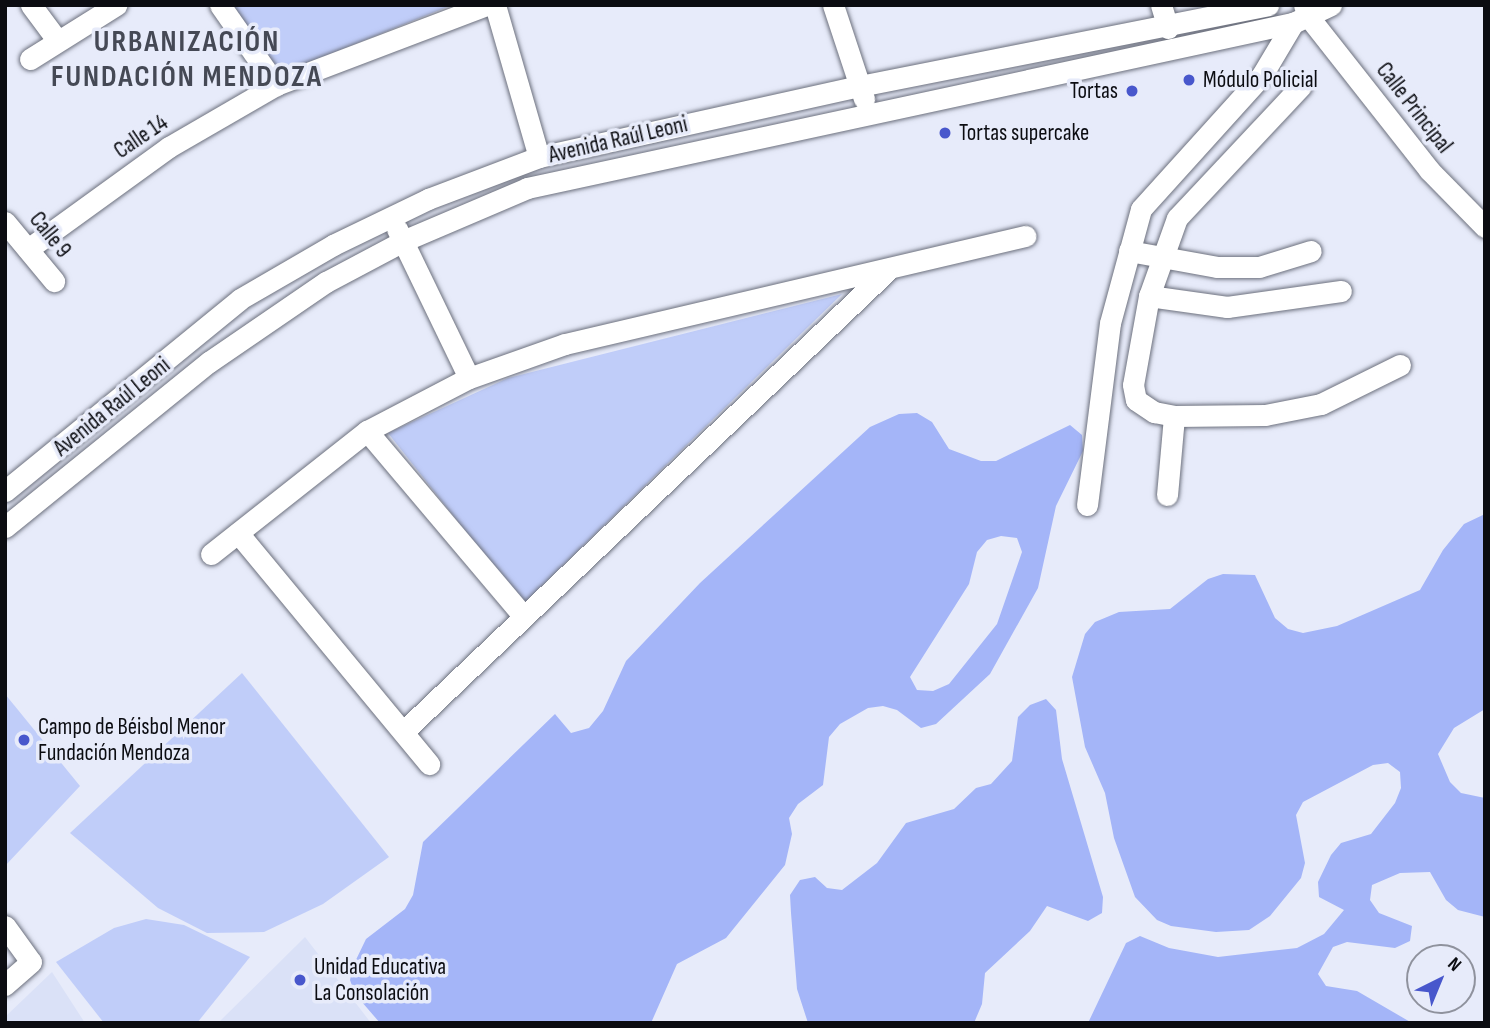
<!DOCTYPE html>
<meta charset="utf-8">
<style>
body{margin:0}
#map{position:relative;width:1490px;height:1028px;overflow:hidden;background:#e7ebfa;font-family:"Sofia Sans Condensed",sans-serif}
div>[style]{position:absolute}
.built>*{inset:0;background:#dae1f7}
.green>*{inset:0;background:#c0cdf9}
.forest>*{inset:0;background:#a4b5f8}
.roads{filter:drop-shadow(0 0 2px #6c707d) drop-shadow(0 0 2px #6c707d)}
.street>*{height:21px;margin:-10.5px;padding:0 10.5px;transform-origin:10.5px;border-radius:10.5px;background:#fff}
.dots>*{width:19px;height:19px;translate:-50% -50%;box-sizing:border-box;border:4px solid #e7ebfa;border-radius:50%}
span{translate:-50% -50%;white-space:nowrap;text-align:center;line-height:1.15;-webkit-text-stroke:7px #e7ebfa;paint-order:stroke}
.poi-label{font-size:23px;color:#0b0c11}
.left{translate:0 -50%;text-align:left}
.right{translate:-100% -50%;text-align:right}
.street-label{font-size:23px;color:#0b0c11}
.district-label{font-size:30px;color:#454955;font-weight:700;letter-spacing:2px}
.frame{position:absolute;inset:0;border:7px solid #0b0c11;pointer-events:none}
.north{position:absolute;left:1406px;top:944px;width:70px;height:70px;box-sizing:border-box;background:#e7ebfa;border:2px solid #8f929d;border-radius:50%;rotate:43deg;font-size:19px;font-weight:700;line-height:28px;text-align:center;color:#0b0c11}
.north::after{content:'';display:block;margin:auto;width:24px;height:32px;background:#4857cc;clip-path:polygon(50% 0,100% 100%,50% 72%,0 100%)}
</style>
<div id="map">
<div class="built">
<div style="clip-path:polygon(305px 937px,371px 1023px,218px 1023px)"></div>
<div style="clip-path:polygon(52px 972px,85px 1023px,5px 1023px,5px 1017px)"></div>
</div>
<div class="green">
<div style="clip-path:polygon(229px 5px,452px 5px,278px 75px)"></div>
<div style="clip-path:polygon(842px 294px,523px 604px,388px 433px,508px 378px)"></div>
<div style="clip-path:polygon(242px 673px,389px 857px,323px 904px,264px 932px,207px 933px,158px 908px,70px 833px)"></div>
<div style="clip-path:polygon(5px 694px,80px 786px,5px 866px)"></div>
<div style="clip-path:polygon(146px 919px,184px 925px,250px 957px,197px 1023px,104px 1023px,56px 962px,114px 928px)"></div>
</div>
<div class="forest">
<div style="clip-path:polygon(evenodd,917px 413px,932px 422px,949px 449px,981px 461px,996px 461px,1070px 425px,1082px 435px,1083px 451px,1056px 506px,1038px 588px,990px 674px,936px 724px,921px 728px,897px 710px,883px 706px,868px 708px,840px 724px,829px 737px,823px 785px,798px 804px,789px 818px,792px 834px,785px 865px,726px 938px,677px 964px,651px 1023px,380px 1023px,355px 994px,350px 980px,353px 966px,366px 939px,405px 909px,413px 895px,423px 842px,555px 714px,571px 733px,589px 728px,603px 711px,626px 661px,700px 583px,870px 427px,899px 414px,917px 413px,1001px 536px,1017px 538px,1022px 552px,997px 624px,949px 684px,933px 691px,917px 690px,910px 677px,969px 584px,977px 552px,987px 540px,1001px 536px)"></div>
<div style="clip-path:polygon(1485px 514px,1485px 709px,1454px 728px,1438px 754px,1450px 782px,1461px 793px,1485px 798px,1485px 917px,1458px 910px,1446px 900px,1430px 872px,1400px 873px,1372px 885px,1370px 900px,1379px 913px,1412px 926px,1410px 941px,1395px 948px,1347px 942px,1333px 947px,1318px 974px,1326px 986px,1357px 991px,1412px 1023px,1088px 1023px,1126px 943px,1140px 936px,1169px 948px,1218px 957px,1297px 948px,1324px 934px,1344px 910px,1319px 897px,1318px 882px,1331px 855px,1341px 843px,1371px 834px,1395px 803px,1401px 788px,1400px 772px,1388px 763px,1373px 765px,1303px 802px,1296px 815px,1305px 863px,1301px 878px,1270px 916px,1249px 930px,1216px 932px,1171px 926px,1157px 920px,1135px 897px,1114px 838px,1105px 793px,1085px 747px,1072px 677px,1085px 634px,1095px 622px,1119px 612px,1170px 609px,1208px 579px,1223px 574px,1255px 575px,1275px 618px,1288px 629px,1303px 633px,1337px 626px,1420px 590px,1443px 550px,1464px 524px)"></div>
<div style="clip-path:polygon(1046px 699px,1056px 710px,1062px 759px,1103px 897px,1102px 913px,1088px 921px,1047px 906px,1030px 931px,985px 973px,982px 1004px,974px 1023px,808px 1023px,797px 989px,791px 913px,790px 895px,800px 880px,815px 877px,827px 888px,842px 890px,877px 863px,906px 823px,954px 809px,976px 788px,991px 784px,1012px 761px,1018px 717px,1030px 705px)"></div>
</div>
<div class="roads">
<div class="street">
<div style="left:31px;top:5px;width:44px;rotate:53.4deg"></div>
<div style="left:220px;top:5px;width:98px;rotate:55deg"></div>
<div style="left:495px;top:5px;width:158px;rotate:73.9deg"></div>
<div style="left:833px;top:5px;width:99px;rotate:71.7deg"></div>
<div style="left:1161px;top:5px;width:24px;rotate:73deg"></div>
<div style="left:1304px;top:5px;width:12px;rotate:70deg"></div>
<div style="left:1308px;top:16px;width:196px;rotate:51.8deg"></div>
<div style="left:1429px;top:170px;width:80px;rotate:45.5deg"></div>
<div style="left:30px;top:59px;width:102px;rotate:-32.1deg"></div>
<div style="left:1301px;top:86px;width:181px;rotate:133.2deg"></div>
<div style="left:1177px;top:218px;width:83px;rotate:109.7deg"></div>
<div style="left:1149px;top:296px;width:90px;rotate:100.2deg"></div>
<div style="left:1133px;top:385px;width:15px;rotate:79deg"></div>
<div style="left:1136px;top:400px;width:22px;rotate:34deg"></div>
<div style="left:1154px;top:412px;width:20px;rotate:11deg"></div>
<div style="left:1174px;top:416px;width:91px;rotate:-0.6deg"></div>
<div style="left:1265px;top:415px;width:57px;rotate:-11.1deg"></div>
<div style="left:1321px;top:404px;width:88px;rotate:-26.3deg"></div>
<div style="left:5px;top:222px;width:77px;rotate:50.3deg"></div>
<div style="left:397px;top:229px;width:165px;rotate:64.2deg"></div>
<div style="left:28px;top:249px;width:174px;rotate:-35.9deg"></div>
<div style="left:169px;top:147px;width:124px;rotate:-30.1deg"></div>
<div style="left:276px;top:85px;width:226px;rotate:-20.8deg"></div>
<div style="left:1129px;top:251px;width:89px;rotate:10.3deg"></div>
<div style="left:1217px;top:267px;width:42px"></div>
<div style="left:1259px;top:267px;width:54px;rotate:-17.1deg"></div>
<div style="left:1149px;top:296px;width:79px;rotate:8deg"></div>
<div style="left:1227px;top:307px;width:115px;rotate:-8deg"></div>
<div style="left:367px;top:431px;width:243px;rotate:49.8deg"></div>
<div style="left:5px;top:491px;width:303px;rotate:-39.2deg"></div>
<div style="left:240px;top:299px;width:108px;rotate:-30.1deg"></div>
<div style="left:333px;top:245px;width:106px;rotate:-25.8deg"></div>
<div style="left:428px;top:199px;width:119px;rotate:-20.7deg"></div>
<div style="left:539px;top:157px;width:329px;rotate:-12.5deg"></div>
<div style="left:860px;top:86px;width:416px;rotate:-11.2deg"></div>
<div style="left:1167px;top:495px;width:79px;rotate:-84.9deg"></div>
<div style="left:1087px;top:505px;width:183px;rotate:-82.8deg"></div>
<div style="left:1110px;top:323px;width:118px;rotate:-74.8deg"></div>
<div style="left:1141px;top:209px;width:181px;rotate:-47.9deg"></div>
<div style="left:1262px;top:75px;width:61px;rotate:-59.2deg"></div>
<div style="left:5px;top:527px;width:262px;rotate:-39deg"></div>
<div style="left:209px;top:362px;width:142px;rotate:-34.4deg"></div>
<div style="left:326px;top:282px;width:87px;rotate:-28deg"></div>
<div style="left:403px;top:241px;width:135px;rotate:-23.1deg"></div>
<div style="left:527px;top:188px;width:784px;rotate:-12.16deg"></div>
<div style="left:1293px;top:23px;width:42px;rotate:-25.3deg"></div>
<div style="left:238px;top:533px;width:300px;rotate:50.4deg"></div>
<div style="left:211px;top:554px;width:199px;rotate:-38.3deg"></div>
<div style="left:367px;top:431px;width:115px;rotate:-27.5deg"></div>
<div style="left:469px;top:378px;width:102px;rotate:-19.5deg"></div>
<div style="left:565px;top:344px;width:473px;rotate:-13.2deg"></div>
<div style="left:403px;top:732px;width:670px;rotate:-43.61deg"></div>
<div style="left:5px;top:926px;width:44px;rotate:54.2deg"></div>
<div style="left:31px;top:962px;width:35px;rotate:139deg"></div>
</div>
</div>
<div class="dots">
<div style="left:1189px;top:80px;background:#4857cc"></div>
<div style="left:1132px;top:91px;background:#4857cc"></div>
<div style="left:945px;top:133px;background:#4857cc"></div>
<div style="left:24px;top:740px;background:#4857cc"></div>
<div style="left:300px;top:980px;background:#4857cc"></div>
</div>
<div class="poi-label">
<span class="left" style="left:1203px;top:80px">Módulo Policial</span>
<span class="right" style="left:1118px;top:91px">Tortas</span>
<span class="left" style="left:959px;top:133px">Tortas supercake</span>
<span class="left" style="left:38px;top:740px">Campo de Béisbol Menor<br>Fundación Mendoza</span>
<span class="left" style="left:314px;top:980px">Unidad Educativa<br>La Consolación</span>
</div>
<div class="street-label">
<span style="left:1414px;top:108px;rotate:52deg">Calle Principal</span>
<span style="left:141px;top:137px;rotate:-34deg">Calle 14</span>
<span style="left:618px;top:140px;rotate:-13deg">Avenida Raúl Leoni</span>
<span style="left:50px;top:235px;rotate:51deg">Calle 9</span>
<span style="left:112px;top:407px;rotate:-39deg">Avenida Raúl Leoni</span>
</div>
<div class="district-label">
<span style="left:187px;top:59px">URBANIZACIÓN<br>FUNDACIÓN MENDOZA</span>
</div>
<div class="frame"></div>
<div class="north">N</div>
</div>
